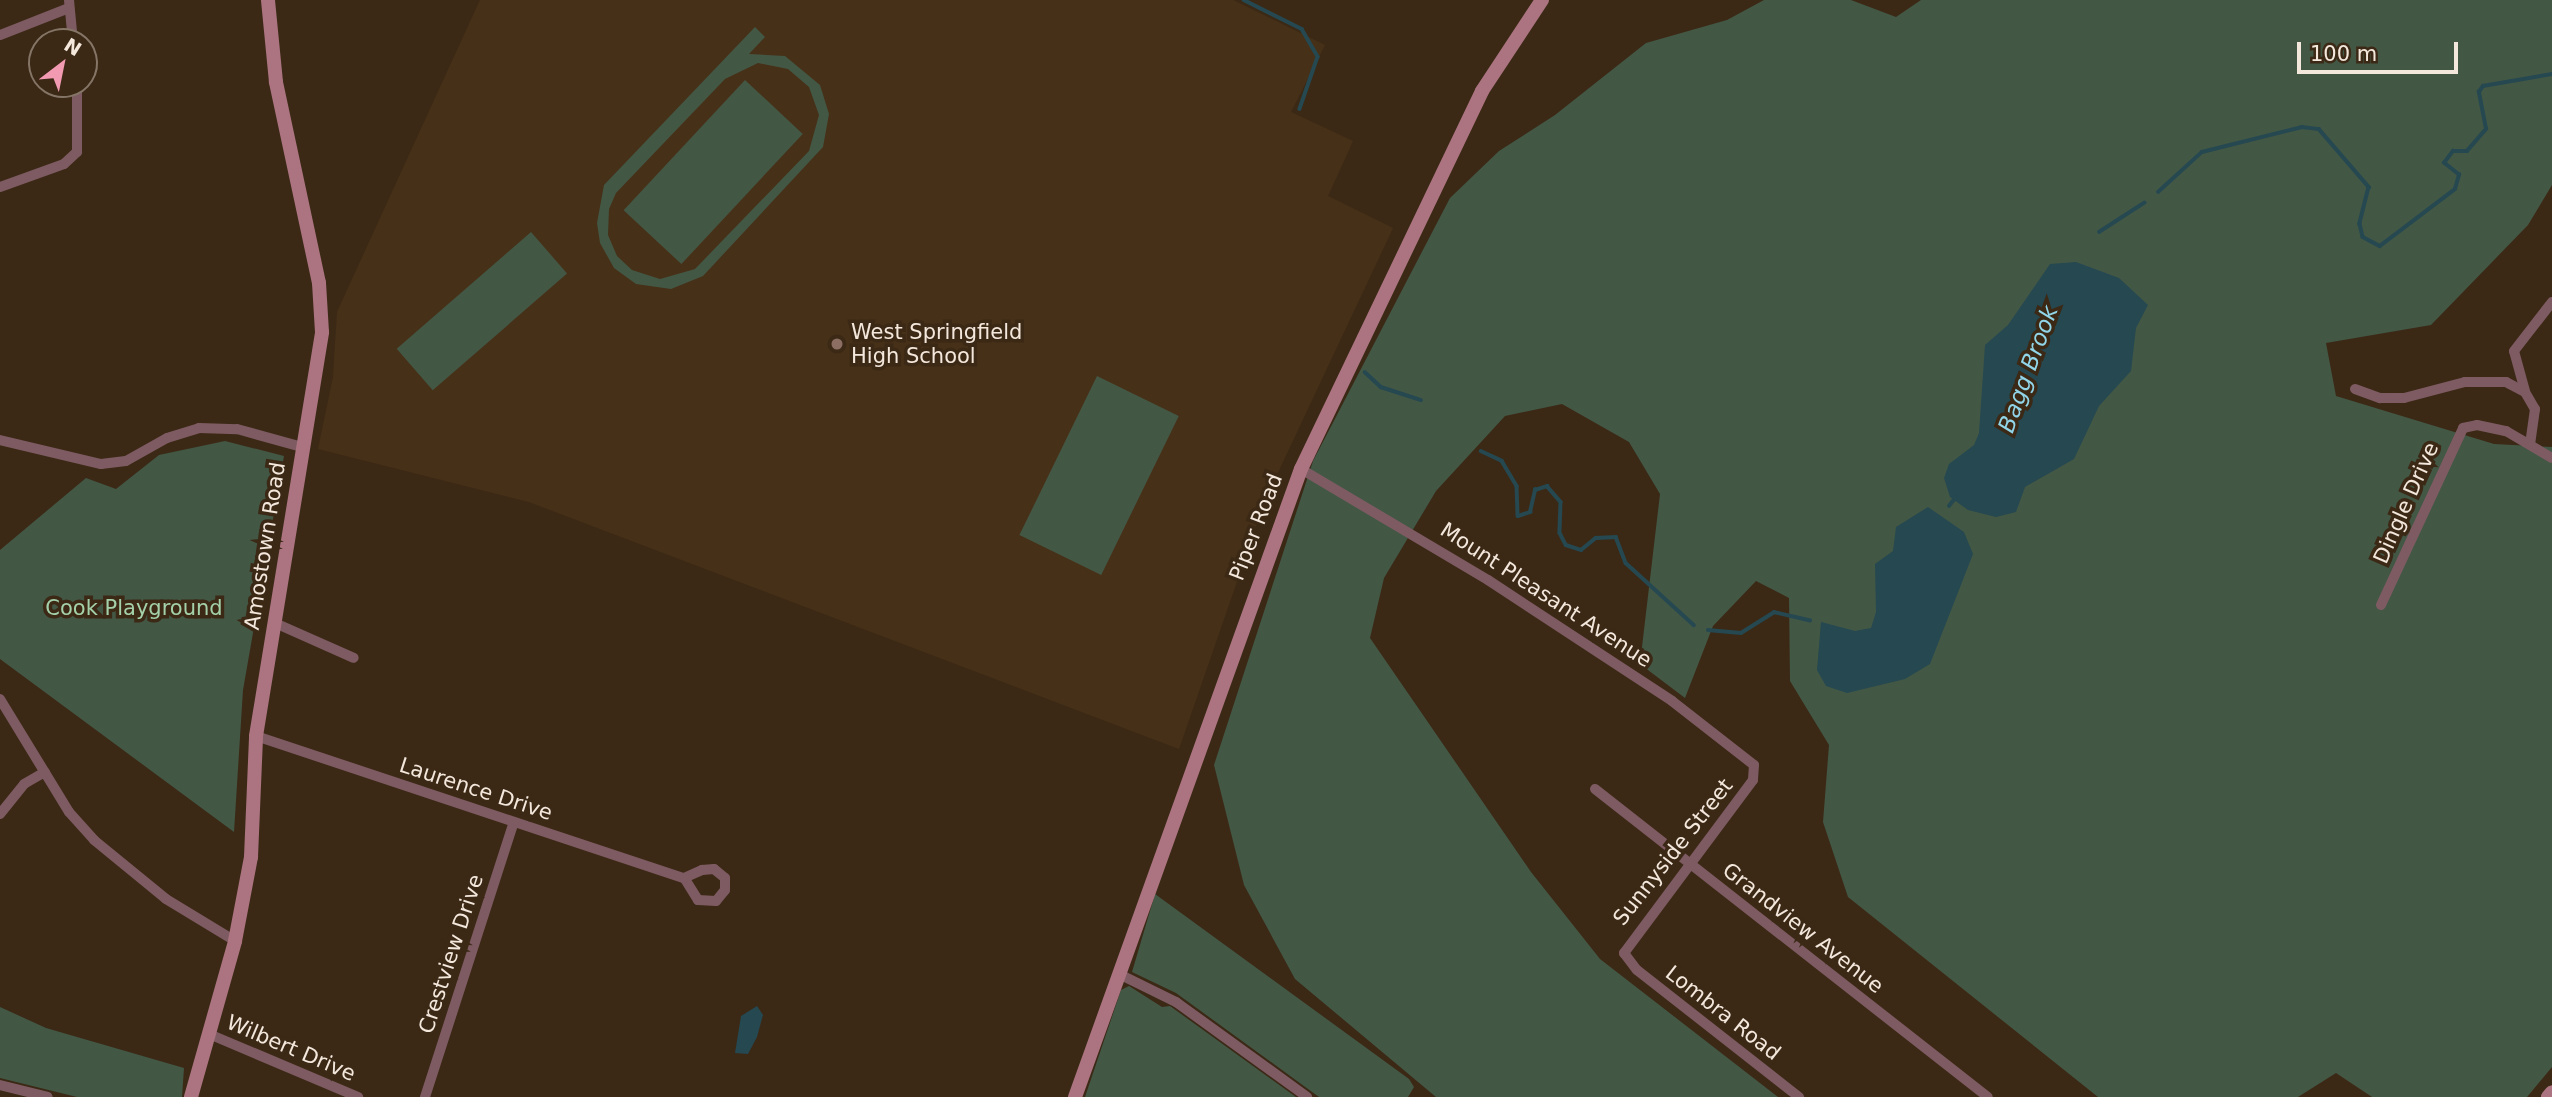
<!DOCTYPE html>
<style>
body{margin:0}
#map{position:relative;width:2552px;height:1097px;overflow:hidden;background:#3b2916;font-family:"DejaVu Sans",sans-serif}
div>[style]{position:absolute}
.built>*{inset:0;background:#473018}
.green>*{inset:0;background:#435745;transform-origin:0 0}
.water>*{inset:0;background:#254851}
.stream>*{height:3.5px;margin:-1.75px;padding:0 1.75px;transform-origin:1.75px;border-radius:1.75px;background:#254851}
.street>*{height:10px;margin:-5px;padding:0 5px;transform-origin:5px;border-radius:5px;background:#7e5b62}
.secondary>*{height:14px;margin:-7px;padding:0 7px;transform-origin:7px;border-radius:7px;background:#ab7480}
.dots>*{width:19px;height:19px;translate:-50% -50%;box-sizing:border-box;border:4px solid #3b2916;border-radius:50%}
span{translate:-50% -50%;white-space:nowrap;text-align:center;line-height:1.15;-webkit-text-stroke:7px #3b2916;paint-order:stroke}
.poi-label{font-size:21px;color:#f4e8dd}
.left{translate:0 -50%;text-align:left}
.street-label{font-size:21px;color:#f4e8dd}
.park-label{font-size:21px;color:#a4d1a9}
.water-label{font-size:23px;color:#91d5e8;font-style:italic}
.north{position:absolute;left:28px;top:28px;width:70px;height:70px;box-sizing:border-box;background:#3b2916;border:2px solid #857566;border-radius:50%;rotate:32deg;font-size:19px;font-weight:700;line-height:28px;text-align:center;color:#f4e8dd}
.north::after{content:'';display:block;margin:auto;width:24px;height:32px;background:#f19ab1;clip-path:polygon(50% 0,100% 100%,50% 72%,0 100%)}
.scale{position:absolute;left:2297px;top:42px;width:161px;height:32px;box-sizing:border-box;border:4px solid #f4e8dd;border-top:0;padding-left:9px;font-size:21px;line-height:24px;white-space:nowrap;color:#f4e8dd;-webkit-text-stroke:5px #3b2916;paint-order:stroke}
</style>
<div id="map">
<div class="built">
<div style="clip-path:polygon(480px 0,1233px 0,1325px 45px,1291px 112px,1353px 141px,1328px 196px,1393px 228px,1266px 498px,1179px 749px,529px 502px,318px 449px,333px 377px,337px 312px)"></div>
</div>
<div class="green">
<div style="clip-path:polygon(1764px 0,1851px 0,1896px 17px,1921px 0,2552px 0,2552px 185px,2528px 225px,2431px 325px,2326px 343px,2336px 396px,2494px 444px,2552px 447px,2552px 1067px,2527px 1097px,2372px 1097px,2336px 1073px,2298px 1097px,2098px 1097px,1848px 897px,1823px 822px,1829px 745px,1790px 681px,1789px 598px,1756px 581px,1713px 626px,1685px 698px,1640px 664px,1660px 494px,1629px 442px,1562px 404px,1505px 416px,1436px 491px,1384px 578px,1370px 638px,1531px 872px,1600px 959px,1778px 1097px,1436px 1097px,1295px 979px,1244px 885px,1214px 765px,1313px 461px,1450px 198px,1499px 151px,1555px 115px,1646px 43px,1727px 20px)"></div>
<div style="clip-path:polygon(evenodd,755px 27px,765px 37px,749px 54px,785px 56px,820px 85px,829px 114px,823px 147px,703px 276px,671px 289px,636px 284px,614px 268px,600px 243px,597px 223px,604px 185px,755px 27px,758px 63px,788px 69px,809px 87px,819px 115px,809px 151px,695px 269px,660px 279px,632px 270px,617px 256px,608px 235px,609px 209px,616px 193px,725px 79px,758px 63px)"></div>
<div style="left:745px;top:80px;width:79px;height:178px;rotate:43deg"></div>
<div style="left:531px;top:232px;width:55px;height:178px;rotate:49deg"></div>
<div style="left:1097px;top:376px;width:91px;height:177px;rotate:26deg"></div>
<div style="clip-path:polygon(225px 441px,284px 456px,243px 690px,234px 832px,0 659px,0 550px,86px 478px,116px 489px,159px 455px)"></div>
<div style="clip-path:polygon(1155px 894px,1409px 1079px,1414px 1087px,1408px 1097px,1319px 1097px,1176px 993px,1132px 972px)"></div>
<div style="clip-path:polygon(1129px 986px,1162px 1007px,1170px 1006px,1296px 1097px,1085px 1097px,1121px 990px)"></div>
<div style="clip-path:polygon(0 1007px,46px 1028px,184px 1068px,182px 1097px,77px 1097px,0 1078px)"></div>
</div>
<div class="water">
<div style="clip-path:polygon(2076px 262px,2119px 278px,2148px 305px,2136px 328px,2131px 371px,2099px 406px,2074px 459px,2025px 487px,2016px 512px,1996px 517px,1968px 510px,1950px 497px,1944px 478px,1949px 464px,1974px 445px,1979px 433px,1985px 345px,2008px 325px,2050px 264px)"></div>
<div style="clip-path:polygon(1928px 507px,1964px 532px,1973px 554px,1930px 664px,1905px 679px,1847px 693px,1826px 686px,1817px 670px,1821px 622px,1855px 631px,1871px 628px,1876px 612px,1875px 564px,1893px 551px,1896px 527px)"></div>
<div style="clip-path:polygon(757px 1006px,763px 1015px,757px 1037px,748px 1054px,735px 1053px,741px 1016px)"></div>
</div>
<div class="stream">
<div style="left:1244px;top:0;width:65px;rotate:26.6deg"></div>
<div style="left:1302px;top:29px;width:32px;rotate:60deg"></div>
<div style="left:1318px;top:57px;width:55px;rotate:109.1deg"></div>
<div style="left:2158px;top:192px;width:59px;rotate:-42.3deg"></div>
<div style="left:2202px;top:152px;width:103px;rotate:-14deg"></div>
<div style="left:2302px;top:127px;width:17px;rotate:7deg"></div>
<div style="left:2319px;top:129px;width:77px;rotate:49.2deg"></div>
<div style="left:2369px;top:187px;width:38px;rotate:104deg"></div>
<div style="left:2360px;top:224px;width:13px;rotate:77deg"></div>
<div style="left:2363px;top:237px;width:19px;rotate:28deg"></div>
<div style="left:2380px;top:246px;width:94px;rotate:-37.2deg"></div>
<div style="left:2455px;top:189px;width:15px;rotate:-74deg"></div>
<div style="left:2459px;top:175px;width:19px;rotate:-141deg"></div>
<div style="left:2444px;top:163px;width:15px;rotate:-53deg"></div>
<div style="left:2453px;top:151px;width:14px"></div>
<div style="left:2467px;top:151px;width:29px;rotate:-49deg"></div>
<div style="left:2486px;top:129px;width:38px;rotate:-101deg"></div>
<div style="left:2479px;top:92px;width:7px;rotate:-56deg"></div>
<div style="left:2483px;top:86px;width:70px;rotate:-9.9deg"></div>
<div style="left:2099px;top:232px;width:54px;rotate:-32.8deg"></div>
<div style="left:1365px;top:372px;width:22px;rotate:43deg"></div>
<div style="left:1381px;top:387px;width:42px;rotate:18deg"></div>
<div style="left:1481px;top:451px;width:23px;rotate:25deg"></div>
<div style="left:1502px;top:461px;width:29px;rotate:59deg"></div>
<div style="left:1517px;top:486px;width:30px;rotate:88deg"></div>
<div style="left:1518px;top:516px;width:13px;rotate:-18deg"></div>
<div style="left:1530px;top:512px;width:23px;rotate:-77deg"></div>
<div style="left:1535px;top:490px;width:13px;rotate:-18deg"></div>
<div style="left:1547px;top:486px;width:21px;rotate:49deg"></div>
<div style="left:1561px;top:502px;width:31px;rotate:92deg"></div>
<div style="left:1560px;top:533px;width:13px;rotate:63deg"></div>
<div style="left:1566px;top:545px;width:16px;rotate:18deg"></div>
<div style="left:1581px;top:550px;width:19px;rotate:-39deg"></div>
<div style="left:1596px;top:538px;width:20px;rotate:-3deg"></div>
<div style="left:1616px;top:537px;width:28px;rotate:69deg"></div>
<div style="left:1626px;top:563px;width:92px;rotate:42.4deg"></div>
<div style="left:1949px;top:506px;width:11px;rotate:-52deg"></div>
<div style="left:1708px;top:630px;width:33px;rotate:5deg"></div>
<div style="left:1741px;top:633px;width:39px;rotate:-32deg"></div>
<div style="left:1774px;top:612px;width:37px;rotate:13deg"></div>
</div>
<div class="street">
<div style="left:69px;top:0;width:42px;rotate:84.6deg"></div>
<div style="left:0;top:35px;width:74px;rotate:-21.4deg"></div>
<div style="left:0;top:187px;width:68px;rotate:-19.8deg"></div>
<div style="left:64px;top:164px;width:18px;rotate:-43deg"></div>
<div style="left:77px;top:152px;width:68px;rotate:-90deg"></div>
<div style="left:2355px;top:389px;width:27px;rotate:20deg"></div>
<div style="left:2380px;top:398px;width:24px"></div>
<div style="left:2404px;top:398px;width:63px;rotate:-14.7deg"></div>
<div style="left:2465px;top:382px;width:41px"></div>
<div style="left:2506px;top:382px;width:21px;rotate:28deg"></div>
<div style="left:2525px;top:392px;width:20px;rotate:60deg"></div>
<div style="left:2535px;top:409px;width:36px;rotate:98deg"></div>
<div style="left:2525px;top:391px;width:41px;rotate:-105.4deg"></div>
<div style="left:2514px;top:351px;width:62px;rotate:-52.2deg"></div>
<div style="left:0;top:440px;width:104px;rotate:13.4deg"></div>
<div style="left:101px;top:464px;width:25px;rotate:-7deg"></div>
<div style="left:126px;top:461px;width:47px;rotate:-29.3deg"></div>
<div style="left:167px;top:438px;width:34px;rotate:-17deg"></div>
<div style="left:199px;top:428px;width:38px;rotate:2deg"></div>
<div style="left:237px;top:429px;width:67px;rotate:15.5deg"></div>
<div style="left:1301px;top:469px;width:217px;rotate:30.7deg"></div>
<div style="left:1488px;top:580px;width:220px;rotate:33.3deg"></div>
<div style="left:1672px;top:701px;width:104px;rotate:38deg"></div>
<div style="left:1754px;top:765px;width:15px;rotate:94deg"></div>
<div style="left:1753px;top:780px;width:216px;rotate:126.7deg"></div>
<div style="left:1624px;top:953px;width:21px;rotate:53deg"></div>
<div style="left:1637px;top:970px;width:206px;rotate:38.1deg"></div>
<div style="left:2381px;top:605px;width:195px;rotate:-65.1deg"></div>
<div style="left:2463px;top:428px;width:14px;rotate:-12deg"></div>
<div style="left:2477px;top:425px;width:30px;rotate:12deg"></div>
<div style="left:2506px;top:431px;width:53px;rotate:30.4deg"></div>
<div style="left:275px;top:623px;width:86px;rotate:23.9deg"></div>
<div style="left:0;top:699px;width:132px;rotate:58.6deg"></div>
<div style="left:69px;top:812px;width:38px;rotate:48deg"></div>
<div style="left:94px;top:840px;width:93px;rotate:39.3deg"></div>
<div style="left:166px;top:899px;width:81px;rotate:31.3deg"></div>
<div style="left:256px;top:736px;width:451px;rotate:18.4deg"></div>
<div style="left:1595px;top:789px;width:499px;rotate:38.1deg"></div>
<div style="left:0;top:814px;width:38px;rotate:-51deg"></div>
<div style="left:24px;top:784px;width:24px;rotate:-30deg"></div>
<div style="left:702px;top:870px;width:12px;rotate:-5deg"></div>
<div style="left:714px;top:869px;width:14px;rotate:39deg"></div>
<div style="left:725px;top:878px;width:12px;rotate:90deg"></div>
<div style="left:725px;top:890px;width:14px;rotate:129deg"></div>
<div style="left:716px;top:901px;width:18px;rotate:-177deg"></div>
<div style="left:698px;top:900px;width:26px;rotate:-122deg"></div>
<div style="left:684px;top:878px;width:20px;rotate:-24deg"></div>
<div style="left:1119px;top:974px;width:64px;rotate:26.2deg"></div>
<div style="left:1176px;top:1002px;width:162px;rotate:35.9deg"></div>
<div style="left:209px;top:1034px;width:162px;rotate:22.9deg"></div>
<div style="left:0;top:1085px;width:49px;rotate:14deg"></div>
<div style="left:425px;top:1097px;width:289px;rotate:-72.1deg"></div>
</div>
<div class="secondary">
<div style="left:191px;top:1097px;width:162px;rotate:-74.2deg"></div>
<div style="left:235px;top:941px;width:86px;rotate:-79.2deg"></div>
<div style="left:251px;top:857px;width:121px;rotate:-87.6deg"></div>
<div style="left:256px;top:736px;width:409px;rotate:-80.7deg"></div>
<div style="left:322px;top:332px;width:49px;rotate:-93.5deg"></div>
<div style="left:319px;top:283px;width:206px;rotate:-102.1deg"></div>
<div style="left:276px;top:82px;width:82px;rotate:-95.6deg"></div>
<div style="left:1075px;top:1097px;width:667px;rotate:-70.21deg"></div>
<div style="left:1301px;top:469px;width:419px;rotate:-64.4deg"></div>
<div style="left:1482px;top:91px;width:109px;rotate:-56.6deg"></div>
<div style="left:2548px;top:1097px;width:6px;rotate:-51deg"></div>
</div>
<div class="dots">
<div style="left:837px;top:344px;background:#8d6e63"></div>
</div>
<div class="poi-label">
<span class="left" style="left:851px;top:344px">West Springfield<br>High School</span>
</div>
<div class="street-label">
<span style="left:2406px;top:503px;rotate:-66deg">Dingle Drive</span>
<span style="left:1256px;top:527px;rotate:-69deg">Piper Road</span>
<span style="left:265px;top:546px;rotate:-81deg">Amostown Road</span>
<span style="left:1546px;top:595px;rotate:33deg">Mount Pleasant Avenue</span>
<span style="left:476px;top:789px;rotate:18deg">Laurence Drive</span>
<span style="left:1673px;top:852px;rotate:-52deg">Sunnyside Street</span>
<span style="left:1803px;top:928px;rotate:38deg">Grandview Avenue</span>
<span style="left:451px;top:954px;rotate:-72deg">Crestview Drive</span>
<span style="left:1723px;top:1013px;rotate:38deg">Lombra Road</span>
<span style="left:291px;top:1048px;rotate:23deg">Wilbert Drive</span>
</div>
<div class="park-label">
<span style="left:134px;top:608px">Cook Playground</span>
</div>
<div class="water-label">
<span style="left:2028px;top:369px;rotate:-70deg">Bagg Brook</span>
</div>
<div class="north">N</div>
<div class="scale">100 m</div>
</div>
